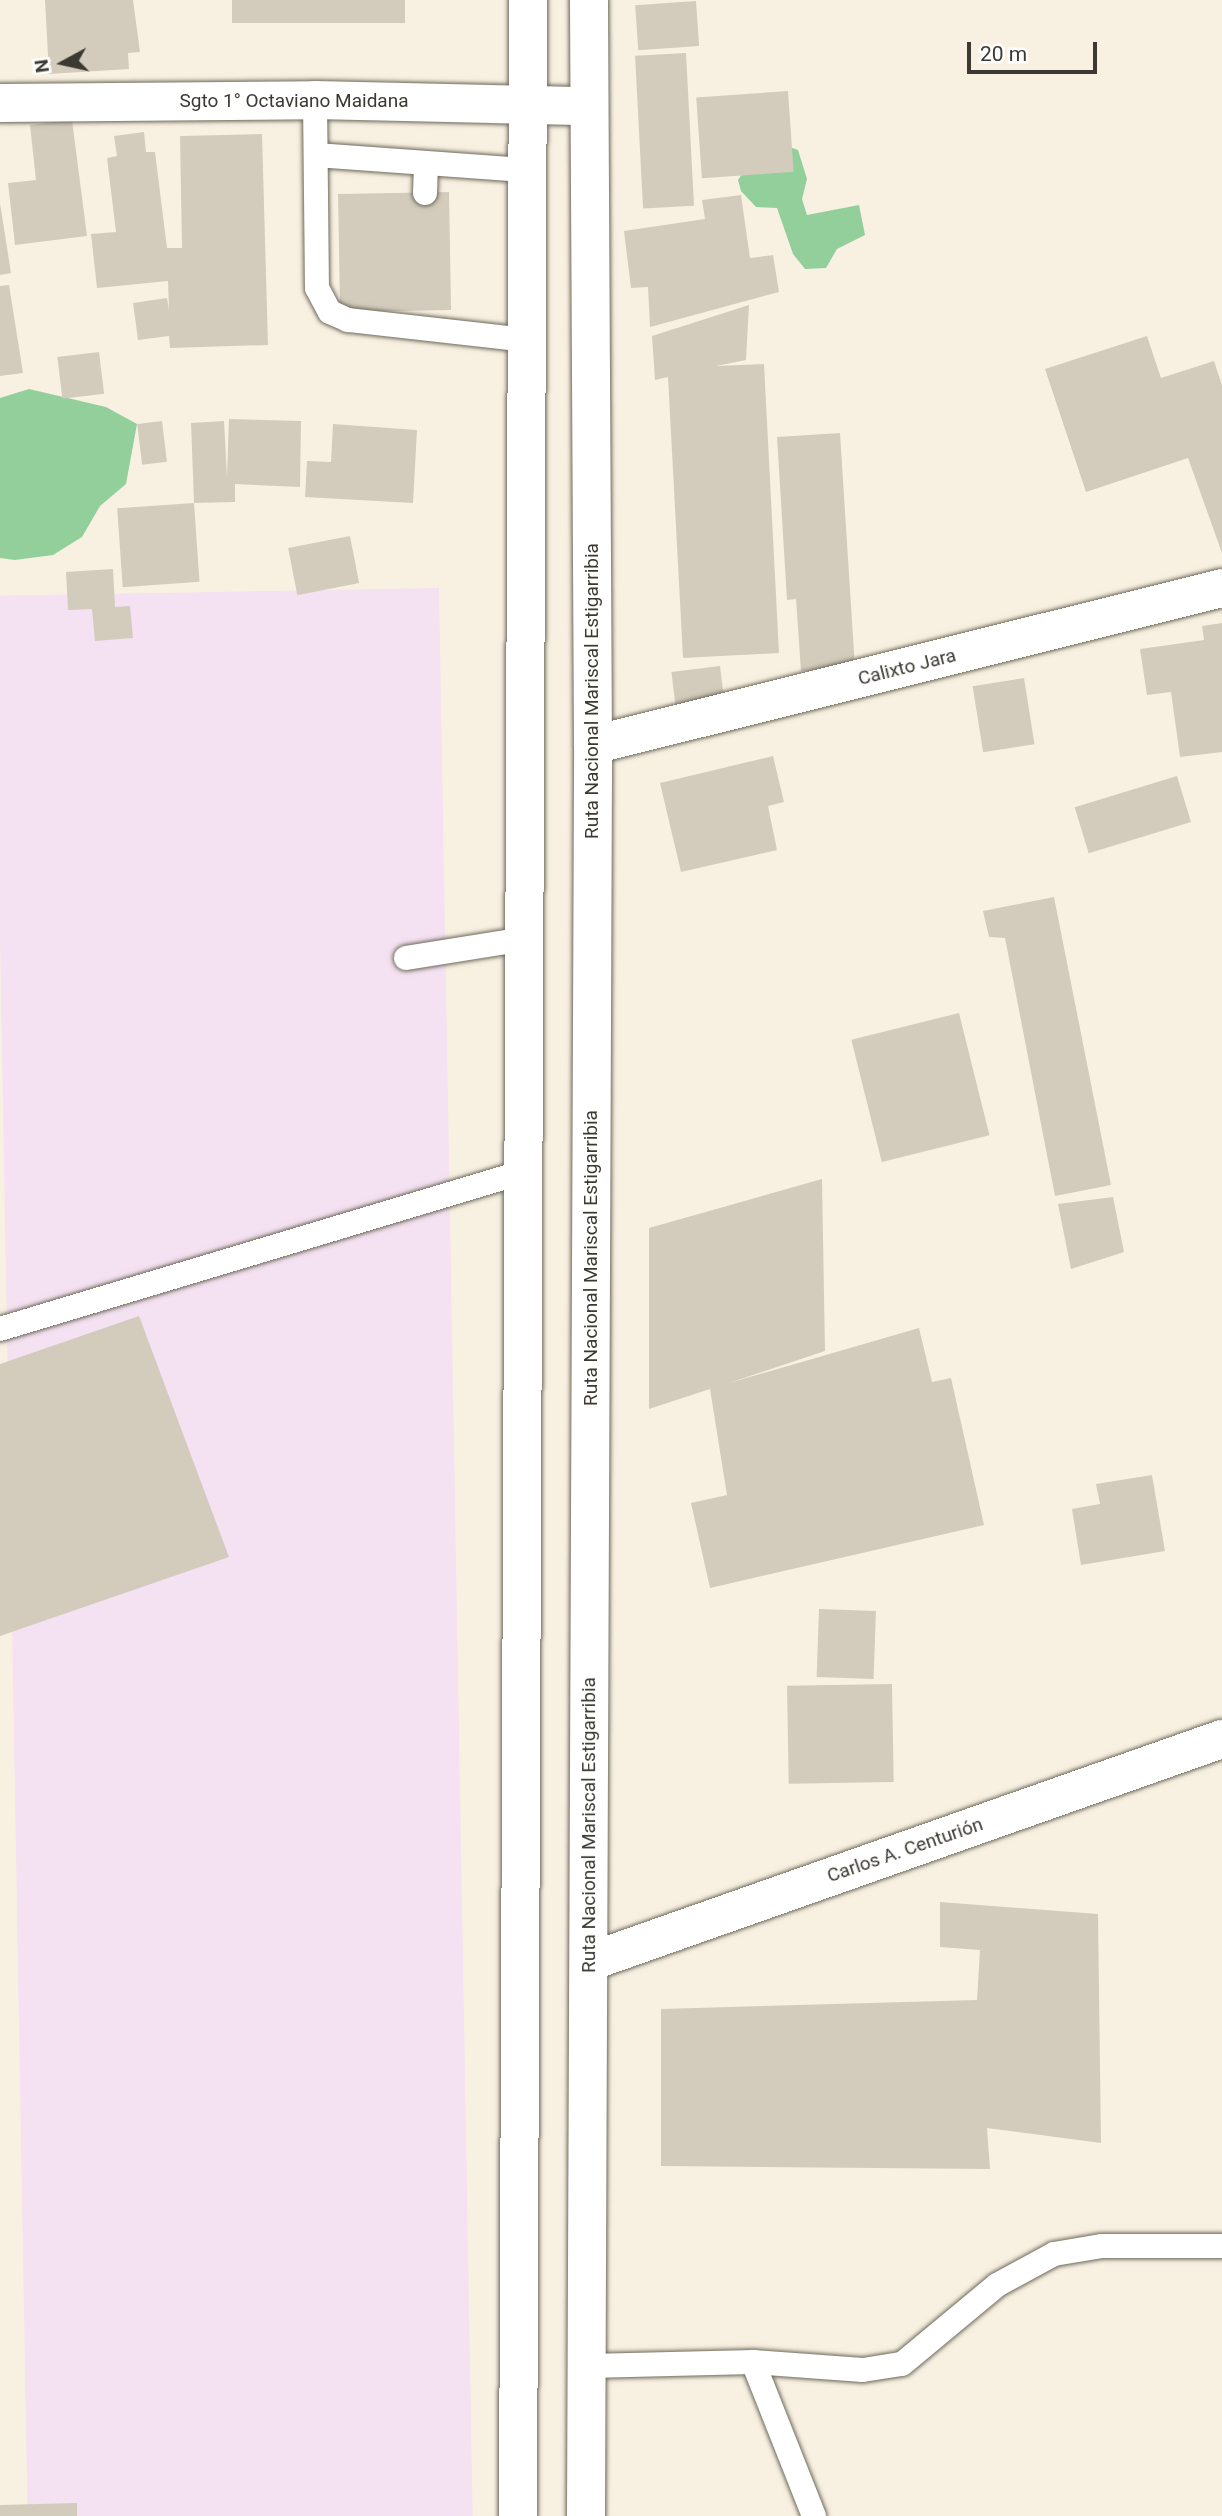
<!DOCTYPE html>
<meta charset="utf-8">
<style>
body{margin:0}
#map{position:relative;width:1222px;height:2516px;overflow:hidden;background:#f8f1e2;font-family:Roboto,sans-serif}
div>[style]{position:absolute}
.industrial>*{inset:0;background:#f4e1f1;transform-origin:0 0}
.forest>*{inset:0;background:#92cf9b}
.building>*{inset:0;background:#d3ccbd;transform-origin:0 0}
.roads{filter:drop-shadow(0 0 2px #6e695b) drop-shadow(0 0 2px #6e695b)}
.lane>*{height:24px;margin:-12px;padding:0 12px;transform-origin:12px;border-radius:12px;background:#fff}
.street>*{height:38px;margin:-19px;padding:0 19px;transform-origin:19px;border-radius:19px;background:#fff}
.secondary>*{height:38px;margin:-19px;padding:0 19px;transform-origin:19px;border-radius:19px;background:#fff}
.highway>*{height:38px;margin:-19px;padding:0 19px;transform-origin:19px;border-radius:19px;background:#fff}
span{translate:-50% -50%;white-space:nowrap;text-align:center;line-height:1.15;-webkit-text-stroke:6px #fff;paint-order:stroke}
.street-label{font-size:19px;color:#3c3933}
.north{position:absolute;left:28px;top:28px;width:70px;height:70px;-webkit-text-stroke:5px #fff;paint-order:stroke;rotate:262deg;font-size:19px;font-weight:700;line-height:28px;text-align:center;color:#3c3933}
.north::after{content:'';display:block;margin:auto;width:24px;height:32px;background:#3c3933;clip-path:polygon(50% 0,100% 100%,50% 72%,0 100%)}
.scale{position:absolute;left:967px;top:42px;width:130px;height:32px;box-sizing:border-box;border:4px solid #3c3933;border-top:0;padding-left:9px;font-size:21px;line-height:24px;white-space:nowrap;color:#3c3933;-webkit-text-stroke:5px #fff;paint-order:stroke}
</style>
<div id="map">
<div class="industrial">
<div style="left:439px;top:588px;width:1928px;height:445px;rotate:89deg"></div>
</div>
<div class="forest">
<div style="clip-path:polygon(778px 143px,798px 150px,807px 179px,802px 199px,807px 215px,859px 205px,865px 235px,837px 249px,826px 268px,805px 269px,793px 254px,777px 208px,756px 207px,741px 191px,738px 180px,749px 164px)"></div>
<div style="clip-path:polygon(29px 389px,106px 407px,137px 424px,126px 484px,100px 506px,82px 537px,53px 555px,15px 560px,0 558px,0 398px)"></div>
</div>
<div class="building">
<div style="clip-path:polygon(45px 0,133px 0,140px 52px,128px 53px,129px 69px,49px 74px)"></div>
<div style="left:232px;top:0;width:173px;height:23px"></div>
<div style="left:696px;top:1px;width:45px;height:61px;rotate:86deg"></div>
<div style="left:686px;top:53px;width:153px;height:51px;rotate:87deg"></div>
<div style="left:788px;top:91px;width:81px;height:92px;rotate:86deg"></div>
<div style="clip-path:polygon(72px 120px,87px 236px,15px 245px,8px 183px,36px 180px,30px 125px)"></div>
<div style="clip-path:polygon(144px 132px,146px 152px,155px 152px,167px 248px,182px 248px,180px 136px,262px 134px,268px 345px,170px 348px,169px 336px,138px 340px,133px 303px,167px 298px,169px 310px,168px 281px,97px 288px,91px 234px,116px 232px,107px 158px,117px 156px,114px 136px)"></div>
<div style="left:449px;top:192px;width:118px;height:111px;rotate:89deg"></div>
<div style="clip-path:polygon(741px 195px,750px 258px,773px 255px,779px 292px,650px 327px,648px 287px,631px 288px,624px 231px,705px 219px,702px 200px)"></div>
<div style="clip-path:polygon(0 203px,11px 273px,0 275px)"></div>
<div style="clip-path:polygon(9px 285px,23px 373px,0 376px,0 286px)"></div>
<div style="clip-path:polygon(749px 305px,746px 360px,716px 366px,764px 364px,779px 653px,683px 658px,668px 377px,655px 380px,652px 336px)"></div>
<div style="clip-path:polygon(1147px 336px,1161px 378px,1214px 361px,1222px 385px,1222px 553px,1188px 458px,1086px 492px,1045px 369px)"></div>
<div style="left:99px;top:352px;width:42px;height:42px;rotate:83deg"></div>
<div style="clip-path:polygon(229px 419px,301px 421px,300px 487px,235px 484px,235px 502px,194px 503px,191px 423px,224px 421px,227px 477px)"></div>
<div style="left:162px;top:421px;width:41px;height:25px;rotate:83deg"></div>
<div style="clip-path:polygon(333px 424px,417px 430px,413px 503px,305px 497px,307px 461px,331px 462px)"></div>
<div style="clip-path:polygon(840px 433px,855px 668px,801px 671px,796px 599px,787px 600px,777px 437px)"></div>
<div style="left:194px;top:503px;width:79px;height:77px;rotate:86deg"></div>
<div style="left:350px;top:536px;width:48px;height:63px;rotate:79deg"></div>
<div style="clip-path:polygon(113px 569px,115px 607px,130px 606px,133px 638px,95px 641px,92px 609px,68px 610px,66px 572px)"></div>
<div style="clip-path:polygon(1222px 623px,1222px 752px,1180px 757px,1171px 692px,1147px 695px,1140px 649px,1204px 640px,1202px 626px)"></div>
<div style="left:720px;top:666px;width:35px;height:49px;rotate:83deg"></div>
<div style="left:1024px;top:678px;width:67px;height:52px;rotate:81deg"></div>
<div style="clip-path:polygon(773px 756px,784px 802px,768px 806px,777px 850px,681px 872px,660px 783px)"></div>
<div style="left:1177px;top:776px;width:48px;height:107px;rotate:73deg"></div>
<div style="clip-path:polygon(1054px 897px,1111px 1185px,1055px 1196px,1005px 938px,989px 937px,983px 911px)"></div>
<div style="left:959px;top:1013px;width:126px;height:111px;rotate:76deg"></div>
<div style="clip-path:polygon(822px 1179px,825px 1351px,729px 1383px,919px 1328px,932px 1382px,951px 1378px,984px 1525px,710px 1588px,691px 1503px,727px 1495px,710px 1389px,649px 1409px,649px 1228px)"></div>
<div style="clip-path:polygon(1113px 1197px,1124px 1252px,1071px 1269px,1058px 1204px)"></div>
<div style="clip-path:polygon(139px 1316px,229px 1557px,0 1636px,0 1364px)"></div>
<div style="clip-path:polygon(1152px 1475px,1165px 1551px,1081px 1565px,1072px 1509px,1100px 1504px,1096px 1484px)"></div>
<div style="left:819px;top:1609px;width:57px;height:68px;rotate:2deg"></div>
<div style="left:892px;top:1684px;width:98px;height:105px;rotate:89deg"></div>
<div style="clip-path:polygon(940px 1902px,1098px 1914px,1101px 2143px,987px 2128px,990px 2169px,661px 2166px,661px 2009px,977px 2000px,980px 1950px,940px 1947px)"></div>
<div style="clip-path:polygon(77px 2503px,77px 2516px,0 2516px,0 2505px)"></div>
</div>
<div class="roads">
<div class="lane">
<div style="left:315px;top:100px;width:188px;rotate:89.4deg"></div>
<div style="left:317px;top:288px;width:27px;rotate:62deg"></div>
<div style="left:330px;top:312px;width:20px;rotate:24deg"></div>
<div style="left:348px;top:320px;width:180px;rotate:6.4deg"></div>
<div style="left:316px;top:155px;width:212px;rotate:4.1deg"></div>
<div style="left:425px;top:193px;width:27px;rotate:-88deg"></div>
<div style="left:406px;top:958px;width:120px;rotate:-9.1deg"></div>
<div style="left:0;top:1329px;width:546px;rotate:-16.71deg"></div>
<div style="left:753px;top:2362px;width:166px;rotate:68.4deg"></div>
<div style="left:589px;top:2366px;width:164px;rotate:-1.4deg"></div>
<div style="left:753px;top:2362px;width:110px;rotate:4.2deg"></div>
<div style="left:863px;top:2370px;width:39px;rotate:-9deg"></div>
<div style="left:902px;top:2364px;width:124px;rotate:-39.7deg"></div>
<div style="left:997px;top:2285px;width:65px;rotate:-28.5deg"></div>
<div style="left:1054px;top:2254px;width:49px;rotate:-9.5deg"></div>
<div style="left:1102px;top:2246px;width:120px"></div>
</div>
<div class="street">
<div style="left:593px;top:745px;width:648px;rotate:-14.01deg"></div>
<div style="left:589px;top:1962px;width:671px;rotate:-19.41deg"></div>
</div>
<div class="secondary">
<div style="left:0;top:103px;width:315px;rotate:-0.5deg"></div>
<div style="left:315px;top:100px;width:274px;rotate:1.3deg"></div>
</div>
<div class="highway">
<div style="left:518px;top:2516px;width:2516px;rotate:-89.77deg"></div>
<div style="left:586px;top:2516px;width:1771px;rotate:-89.77deg"></div>
<div style="left:593px;top:745px;width:745px;rotate:-90.31deg"></div>
</div>
</div>
<div class="street-label">
<span style="left:294px;top:101px">Sgto 1° Octaviano Maidana</span>
<span style="left:907px;top:667px;rotate:-14deg">Calixto Jara</span>
<span style="left:592px;top:691px;rotate:-90deg">Ruta Nacional Mariscal Estigarribia</span>
<span style="left:591px;top:1258px;rotate:-90deg">Ruta Nacional Mariscal Estigarribia</span>
<span style="left:589px;top:1825px;rotate:-90deg">Ruta Nacional Mariscal Estigarribia</span>
<span style="left:905px;top:1850px;rotate:-19deg">Carlos A. Centurión</span>
</div>
<div class="north">N</div>
<div class="scale">20 m</div>
</div>
